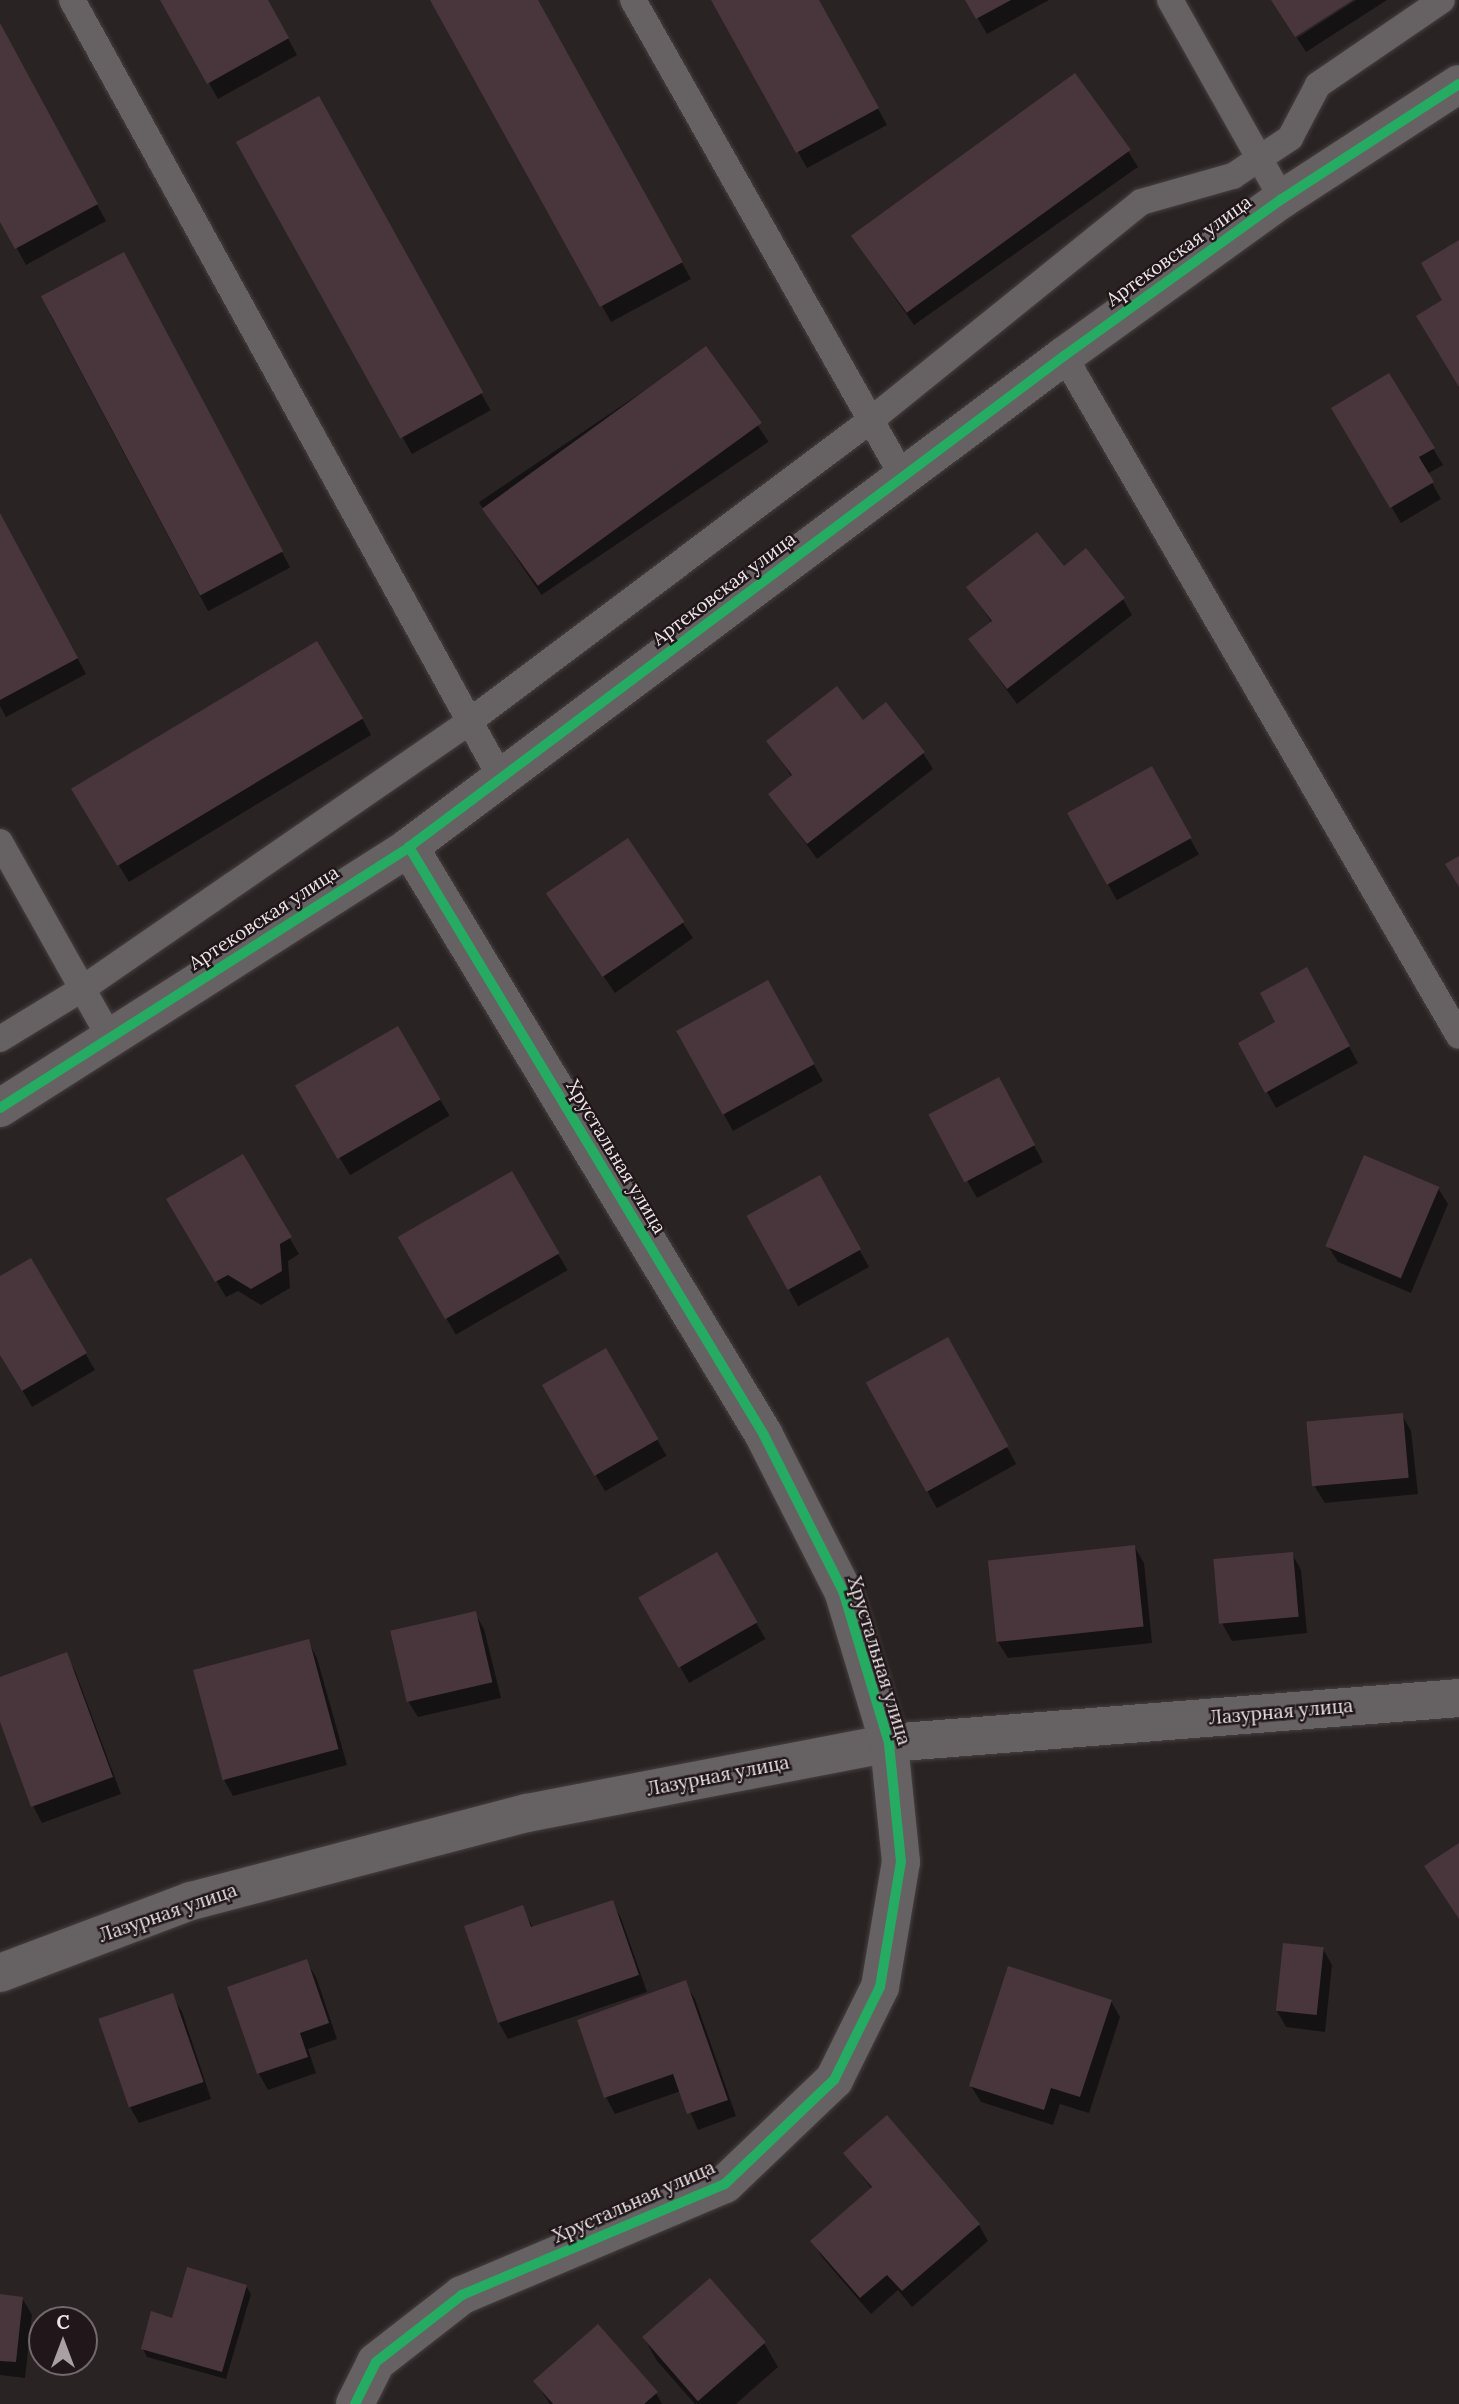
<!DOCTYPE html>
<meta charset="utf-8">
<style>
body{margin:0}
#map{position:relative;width:1459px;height:2404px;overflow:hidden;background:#292324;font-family:Lora,serif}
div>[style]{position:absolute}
.shadow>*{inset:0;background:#0007;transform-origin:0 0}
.building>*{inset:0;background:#49363d;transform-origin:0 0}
.roads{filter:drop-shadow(0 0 2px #454041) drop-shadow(0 0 2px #454041)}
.service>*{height:26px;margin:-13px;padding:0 13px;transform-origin:13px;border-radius:13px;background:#666162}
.minor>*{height:38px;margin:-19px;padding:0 19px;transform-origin:19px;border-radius:19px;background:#666162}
.cycleway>*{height:10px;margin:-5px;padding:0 5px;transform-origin:5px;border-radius:5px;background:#26ab63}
span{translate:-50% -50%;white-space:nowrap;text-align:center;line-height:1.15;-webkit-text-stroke:5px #21171a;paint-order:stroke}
.street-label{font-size:19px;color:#ece4e6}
.north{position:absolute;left:28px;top:2306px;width:70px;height:70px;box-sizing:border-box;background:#21171a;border:2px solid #72696c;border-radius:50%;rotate:0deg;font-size:19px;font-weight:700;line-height:28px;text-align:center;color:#ece4e6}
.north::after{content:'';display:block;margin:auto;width:24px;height:32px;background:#a8a0a2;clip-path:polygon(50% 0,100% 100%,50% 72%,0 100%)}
</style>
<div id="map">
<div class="shadow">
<div style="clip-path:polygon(162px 0,267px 0,297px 55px,218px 99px)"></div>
<div style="clip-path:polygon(432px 0,536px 0,691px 279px,611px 322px)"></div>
<div style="clip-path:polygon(713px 0,818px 0,887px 125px,807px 168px)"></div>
<div style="clip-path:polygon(967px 0,1049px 0,987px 34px)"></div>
<div style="clip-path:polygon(1356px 0,1387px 0,1306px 52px,1297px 38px)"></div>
<div style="clip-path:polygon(0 26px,106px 221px,26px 265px,0 218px)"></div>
<div style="left:318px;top:99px;width:356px;height:90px;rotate:61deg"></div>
<div style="clip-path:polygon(1128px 151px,1138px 167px,914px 325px,861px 249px)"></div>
<div style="left:132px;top:270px;width:337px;height:93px;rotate:62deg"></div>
<div style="left:706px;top:349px;width:112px;height:274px;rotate:56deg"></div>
<div style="clip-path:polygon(1389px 375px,1443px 465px,1427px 474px,1441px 499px,1401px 523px,1333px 409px)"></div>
<div style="clip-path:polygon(0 515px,86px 674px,6px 717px,0 706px)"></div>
<div style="clip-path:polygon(1063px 568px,1123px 599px,1132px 615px,1017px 704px,970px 640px,992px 623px,968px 587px)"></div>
<div style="clip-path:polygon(362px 718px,371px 735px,129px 882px,83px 807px)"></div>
<div style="clip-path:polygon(863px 722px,923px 753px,933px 769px,817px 859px,770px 794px,792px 777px,768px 741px)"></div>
<div style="left:1151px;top:768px;width:99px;height:94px;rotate:61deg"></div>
<div style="clip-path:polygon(627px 841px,693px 938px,615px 993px,559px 911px)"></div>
<div style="clip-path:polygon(768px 983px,823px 1081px,733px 1131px,724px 1115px)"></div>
<div style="clip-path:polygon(1316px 986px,1358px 1063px,1276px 1108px,1240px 1043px,1278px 1022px)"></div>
<div style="left:397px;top:1028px;width:102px;height:116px;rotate:59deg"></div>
<div style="clip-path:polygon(1007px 1096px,1043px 1162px,977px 1198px,931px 1116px)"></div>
<div style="clip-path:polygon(242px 1157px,299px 1254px,288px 1261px,290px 1288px,261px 1305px,238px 1291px,226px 1297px,168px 1199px)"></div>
<div style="left:512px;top:1174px;width:111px;height:129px;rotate:60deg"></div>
<div style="left:819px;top:1177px;width:103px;height:81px;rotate:61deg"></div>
<div style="clip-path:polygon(1438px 1188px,1448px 1204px,1411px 1293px,1338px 1262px,1328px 1246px)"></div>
<div style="clip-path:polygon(31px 1261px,95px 1370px,32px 1407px,0 1352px,0 1278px)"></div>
<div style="left:947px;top:1339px;width:143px;height:91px;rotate:61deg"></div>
<div style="left:606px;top:1351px;width:121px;height:71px;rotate:60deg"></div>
<div style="clip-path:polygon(1402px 1415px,1411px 1431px,1418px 1494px,1325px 1503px,1315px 1487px)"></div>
<div style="clip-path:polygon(1134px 1546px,1144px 1563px,1152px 1643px,1008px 1658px,998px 1642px,990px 1561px)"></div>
<div style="clip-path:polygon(1292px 1554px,1301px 1570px,1307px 1633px,1232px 1641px,1223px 1625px,1216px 1562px)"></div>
<div style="left:717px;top:1555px;width:97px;height:88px;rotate:60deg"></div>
<div style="clip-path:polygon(475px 1613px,484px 1629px,501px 1698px,418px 1717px,408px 1701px)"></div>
<div style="clip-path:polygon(308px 1641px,317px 1658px,347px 1765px,233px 1796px,224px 1780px,195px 1672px)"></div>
<div style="clip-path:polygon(66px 1655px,75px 1671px,121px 1794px,42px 1823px,33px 1806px,0 1717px,0 1679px)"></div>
<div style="clip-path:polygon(612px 1902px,621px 1918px,647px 1992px,508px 2039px,499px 2023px,466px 1927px,522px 1907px,533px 1928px)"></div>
<div style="clip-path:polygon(1323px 1949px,1332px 1965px,1325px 2032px,1286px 2027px,1277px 2011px)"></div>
<div style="clip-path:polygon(306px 1961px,316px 1977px,337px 2039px,308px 2049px,316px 2073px,268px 2090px,259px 2074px,229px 1988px)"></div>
<div style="clip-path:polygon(685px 1983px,695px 1999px,736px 2116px,698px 2130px,681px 2091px,615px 2114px,606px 2097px,579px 2021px)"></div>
<div style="clip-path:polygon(172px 1996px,182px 2012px,211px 2099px,139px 2123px,130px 2107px,100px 2020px)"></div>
<div style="clip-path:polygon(1111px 2001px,1120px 2017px,1089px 2113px,1060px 2104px,1053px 2125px,981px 2102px,971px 2086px)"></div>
<div style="clip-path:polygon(845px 2153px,979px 2225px,988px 2241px,912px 2307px,898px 2290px,871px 2314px,822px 2257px,812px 2241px,872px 2189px)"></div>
<div style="clip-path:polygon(246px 2286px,251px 2294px,226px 2379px,147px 2357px,143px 2349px,173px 2320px)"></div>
<div style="clip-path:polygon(0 2296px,22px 2298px,32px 2315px,25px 2378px,0 2375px)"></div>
<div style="clip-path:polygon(643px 2336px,764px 2343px,778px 2367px,736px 2404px,695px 2404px,657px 2361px)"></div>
<div style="clip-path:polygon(535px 2381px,656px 2393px,662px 2404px,550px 2404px)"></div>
</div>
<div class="building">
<div style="clip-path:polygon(160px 0,268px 0,289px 38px,207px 84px)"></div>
<div style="clip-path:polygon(430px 0,538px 0,683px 262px,600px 307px)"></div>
<div style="clip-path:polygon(711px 0,819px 0,879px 108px,796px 153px)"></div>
<div style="clip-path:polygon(965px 0,1011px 0,976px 19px)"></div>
<div style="clip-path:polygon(1271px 0,1353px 0,1295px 37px)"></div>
<div style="clip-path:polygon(0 23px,98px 204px,15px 249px,0 222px)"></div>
<div style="left:1075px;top:73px;width:95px;height:277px;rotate:54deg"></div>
<div style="left:319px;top:96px;width:339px;height:95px;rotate:61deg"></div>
<div style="clip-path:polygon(1459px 240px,1459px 387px,1416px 316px,1442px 300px,1421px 263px)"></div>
<div style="left:124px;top:252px;width:339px;height:94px;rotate:62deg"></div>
<div style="left:706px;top:346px;width:95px;height:277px;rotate:54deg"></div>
<div style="clip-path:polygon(1389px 373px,1435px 448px,1419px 457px,1434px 482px,1390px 508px,1331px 408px)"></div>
<div style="clip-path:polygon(0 513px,78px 658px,0 700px)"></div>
<div style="clip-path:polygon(1037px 532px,1064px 566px,1086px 548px,1125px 598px,1007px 689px,968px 639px,992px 621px,966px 587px)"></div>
<div style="left:317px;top:641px;width:90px;height:287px;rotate:59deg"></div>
<div style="clip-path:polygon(837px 686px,863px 720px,886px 702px,925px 752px,807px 844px,768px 794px,792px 775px,766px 741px)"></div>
<div style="left:1152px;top:766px;width:82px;height:97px;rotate:61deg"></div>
<div style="left:628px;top:838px;width:101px;height:99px;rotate:56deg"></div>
<div style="clip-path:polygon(1459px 856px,1459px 887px,1445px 864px)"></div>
<div style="clip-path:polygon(1307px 967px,1350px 1046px,1265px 1093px,1238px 1043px,1275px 1022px,1260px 993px)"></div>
<div style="left:768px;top:980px;width:96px;height:105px;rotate:61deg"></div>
<div style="left:398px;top:1026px;width:85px;height:119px;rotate:60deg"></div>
<div style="left:999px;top:1077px;width:77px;height:80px;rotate:62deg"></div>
<div style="clip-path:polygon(243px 1154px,292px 1237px,280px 1244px,282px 1271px,251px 1289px,228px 1275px,215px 1282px,166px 1199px)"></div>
<div style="left:1364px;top:1155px;width:82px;height:99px;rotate:23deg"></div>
<div style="left:512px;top:1171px;width:95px;height:132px;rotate:60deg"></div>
<div style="left:820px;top:1175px;width:85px;height:84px;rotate:61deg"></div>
<div style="clip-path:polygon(31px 1258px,87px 1353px,22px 1391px,0 1355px,0 1276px)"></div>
<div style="left:948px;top:1337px;width:125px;height:94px;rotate:61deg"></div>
<div style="left:606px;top:1348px;width:105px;height:74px;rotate:60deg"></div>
<div style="left:1403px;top:1413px;width:65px;height:97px;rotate:85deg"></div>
<div style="left:1135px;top:1545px;width:82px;height:148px;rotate:84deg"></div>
<div style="left:717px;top:1552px;width:81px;height:91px;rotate:60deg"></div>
<div style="left:1293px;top:1552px;width:65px;height:80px;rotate:85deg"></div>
<div style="left:476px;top:1611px;width:73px;height:88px;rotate:77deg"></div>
<div style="left:309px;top:1639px;width:114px;height:120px;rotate:75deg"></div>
<div style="clip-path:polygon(67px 1652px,113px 1777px,31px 1807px,0 1722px,0 1677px)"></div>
<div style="clip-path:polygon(1459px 1843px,1459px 1919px,1424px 1866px)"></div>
<div style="clip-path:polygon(613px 1900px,639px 1975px,498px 2023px,464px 1926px,523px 1905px,531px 1927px)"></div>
<div style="left:1283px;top:1943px;width:41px;height:68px;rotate:6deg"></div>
<div style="clip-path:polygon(307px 1959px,329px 2023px,300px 2033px,308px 2057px,257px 2074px,227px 1987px)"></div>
<div style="clip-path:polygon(1008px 1966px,1112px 2000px,1080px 2097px,1051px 2088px,1044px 2110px,969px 2086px)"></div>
<div style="clip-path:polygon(686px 1980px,728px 2100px,687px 2114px,673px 2074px,604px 2098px,577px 2020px)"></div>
<div style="left:173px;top:1993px;width:94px;height:79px;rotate:71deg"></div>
<div style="clip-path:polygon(887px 2115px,980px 2224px,902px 2291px,887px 2275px,860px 2298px,810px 2241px,872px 2187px,843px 2153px)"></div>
<div style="clip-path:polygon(187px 2267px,247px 2285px,222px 2372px,141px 2349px,151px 2311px,172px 2318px)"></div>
<div style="left:710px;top:2278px;width:85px;height:90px;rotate:49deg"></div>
<div style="clip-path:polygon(0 2294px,23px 2297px,16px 2362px,0 2361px)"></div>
<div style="clip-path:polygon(598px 2324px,658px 2392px,644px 2404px,553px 2404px,533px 2381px)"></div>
</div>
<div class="roads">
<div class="service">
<div style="left:72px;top:0;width:888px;rotate:61.13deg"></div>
<div style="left:633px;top:0;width:548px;rotate:60.49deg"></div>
<div style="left:1170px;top:0;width:228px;rotate:60.6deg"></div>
<div style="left:1064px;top:356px;width:786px;rotate:59.85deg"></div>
<div style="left:0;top:842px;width:225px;rotate:60.7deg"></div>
<div style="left:0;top:1039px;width:96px;rotate:-31.4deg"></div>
<div style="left:82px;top:989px;width:472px;rotate:-34.6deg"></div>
<div style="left:470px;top:721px;width:501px;rotate:-36.89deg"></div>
<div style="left:871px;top:420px;width:347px;rotate:-38.9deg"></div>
<div style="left:1141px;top:202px;width:96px;rotate:-15.8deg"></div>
<div style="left:1233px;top:176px;width:69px;rotate:-33.7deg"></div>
<div style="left:1290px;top:138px;width:60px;rotate:-62.2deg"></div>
<div style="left:1318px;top:85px;width:150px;rotate:-34.4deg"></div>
</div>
<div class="minor">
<div style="left:0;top:1108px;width:485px;rotate:-32.5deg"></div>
<div style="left:409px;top:847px;width:819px;rotate:-36.86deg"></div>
<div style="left:1064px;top:356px;width:269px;rotate:-35.8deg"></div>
<div style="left:1282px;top:199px;width:211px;rotate:-33deg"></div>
<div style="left:0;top:1973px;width:204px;rotate:-20.7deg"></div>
<div style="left:191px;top:1901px;width:347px;rotate:-14.7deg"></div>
<div style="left:527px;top:1813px;width:369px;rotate:-10.9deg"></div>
<div style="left:889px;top:1743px;width:572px;rotate:-4.51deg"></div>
<div style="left:355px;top:2404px;width:47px;rotate:-63.4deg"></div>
<div style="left:376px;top:2362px;width:109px;rotate:-37.9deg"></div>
<div style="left:462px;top:2295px;width:285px;rotate:-22.9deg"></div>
<div style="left:725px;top:2184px;width:151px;rotate:-43.7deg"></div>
<div style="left:834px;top:2080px;width:104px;rotate:-63.7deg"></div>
<div style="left:880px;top:1987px;width:127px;rotate:-80.5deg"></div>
<div style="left:901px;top:1862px;width:120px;rotate:-95.8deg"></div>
<div style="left:889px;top:1743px;width:159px;rotate:-106.8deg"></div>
<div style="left:843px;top:1591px;width:175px;rotate:-116.9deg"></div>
<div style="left:764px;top:1435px;width:687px;rotate:-121.12deg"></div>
</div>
</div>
<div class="cycleway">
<div style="left:0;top:1108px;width:485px;rotate:-32.5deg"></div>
<div style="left:409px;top:847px;width:819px;rotate:-36.86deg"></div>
<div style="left:1064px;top:356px;width:269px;rotate:-35.8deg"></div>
<div style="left:1282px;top:199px;width:211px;rotate:-33deg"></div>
<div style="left:355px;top:2404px;width:47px;rotate:-63.4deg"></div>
<div style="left:376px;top:2362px;width:109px;rotate:-37.9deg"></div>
<div style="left:462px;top:2295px;width:285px;rotate:-22.9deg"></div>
<div style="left:725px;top:2184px;width:151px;rotate:-43.7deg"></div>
<div style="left:834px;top:2080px;width:104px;rotate:-63.7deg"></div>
<div style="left:880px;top:1987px;width:127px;rotate:-80.5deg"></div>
<div style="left:901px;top:1862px;width:120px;rotate:-95.8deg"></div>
<div style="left:889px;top:1743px;width:159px;rotate:-106.8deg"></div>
<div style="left:843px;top:1591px;width:175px;rotate:-116.9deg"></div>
<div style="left:764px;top:1435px;width:687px;rotate:-121.12deg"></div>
</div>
<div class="street-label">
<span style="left:1179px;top:251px;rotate:-36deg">Артековская улица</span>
<span style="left:724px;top:589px;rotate:-37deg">Артековская улица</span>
<span style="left:264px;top:918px;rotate:-33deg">Артековская улица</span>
<span style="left:616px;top:1157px;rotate:59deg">Хрустальная улица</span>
<span style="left:879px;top:1661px;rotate:73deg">Хрустальная улица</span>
<span style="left:1281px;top:1712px;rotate:-5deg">Лазурная улица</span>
<span style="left:718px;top:1776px;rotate:-11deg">Лазурная улица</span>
<span style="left:168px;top:1913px;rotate:-19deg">Лазурная улица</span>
<span style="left:634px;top:2202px;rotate:-24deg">Хрустальная улица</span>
</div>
<div class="north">С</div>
</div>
